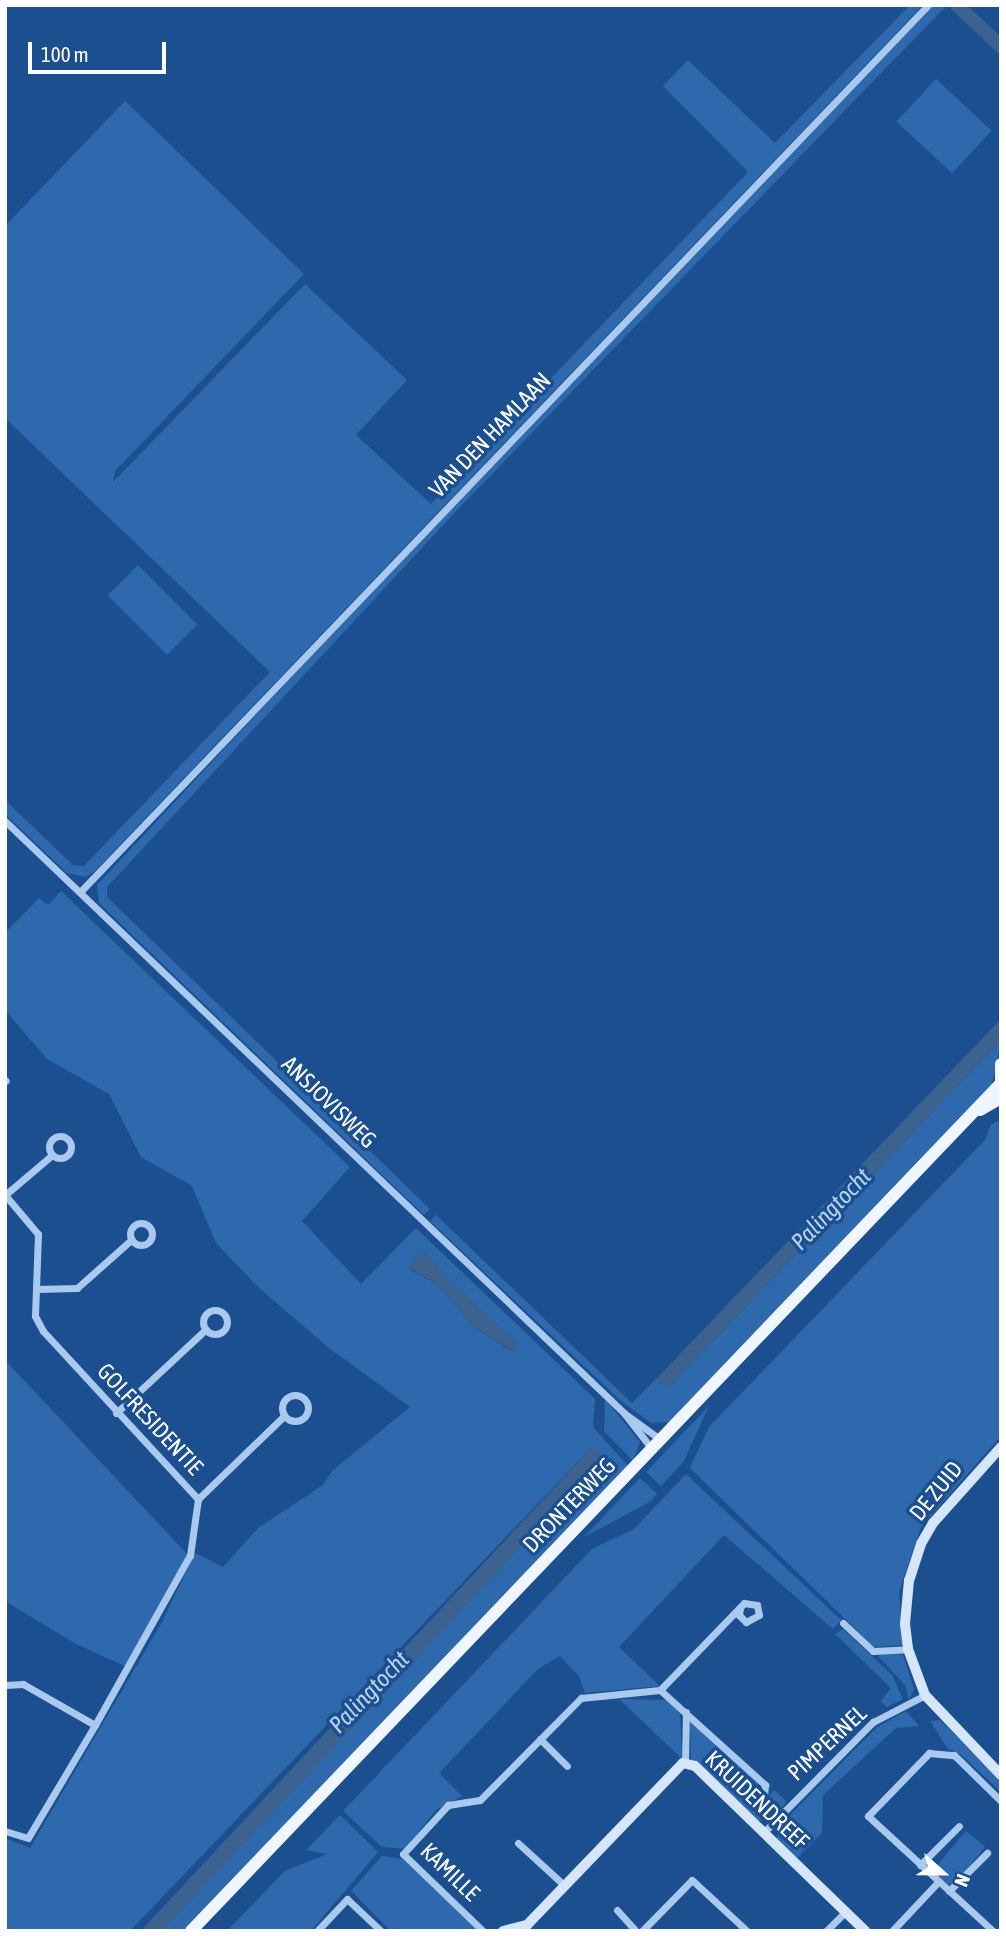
<!DOCTYPE html>
<style>
body{margin:0}
#map{position:relative;width:1006px;height:1936px;overflow:hidden;background:#1b4f8f;font-family:"Asap Condensed",sans-serif}
div>[style]{position:absolute}
.green>*{inset:0;background:#2e69ad;transform-origin:0 0}
.water>*{inset:0;background:#3c6290;transform-origin:0 0}
.street>*{height:7px;margin:-3.5px;padding:0 3.5px;transform-origin:3.5px;border-radius:3.5px;background:#a9c9ee}
.street>.ring{margin:-3.5px;padding:0;box-sizing:content-box;background:none;border:7px solid #a9c9ee;border-radius:50%}
.secondary>*{height:10px;margin:-5px;padding:0 5px;transform-origin:5px;border-radius:5px;background:#d6e6fa}
.primary>*{height:12px;margin:-6px;padding:0 6px;transform-origin:6px;border-radius:6px;background:#f0f6ff}
span{translate:-50% -50%;white-space:nowrap;text-align:center;line-height:1.15;-webkit-text-stroke:7px #1b4f8f;paint-order:stroke}
.street-label{font-size:23px;color:#fff}
.water-label{font-size:24px;color:#b5d3f5;font-style:italic}
.frame{position:absolute;inset:0;border:7px solid #fff;pointer-events:none}
.north{position:absolute;left:908px;top:1838px;width:70px;height:70px;-webkit-text-stroke:5px #1b4f8f;paint-order:stroke;rotate:111deg;font-size:19px;font-weight:700;line-height:28px;text-align:center;color:#fff}
.north::after{content:'';display:block;margin:auto;width:24px;height:32px;background:#fff;clip-path:polygon(50% 0,100% 100%,50% 72%,0 100%)}
.scale{position:absolute;left:28px;top:42px;width:138px;height:32px;box-sizing:border-box;border:4px solid #fff;border-top:0;padding-left:9px;font-size:21px;line-height:24px;white-space:nowrap;color:#fff;-webkit-text-stroke:5px #1b4f8f;paint-order:stroke}
</style>
<div id="map">
<div class="green">
<div style="clip-path:polygon(910px 5px,923px 5px,95px 871px,86px 877px,67px 873px,5px 814px,5px 800px,73px 865px,84px 866px,270px 672px,5px 418px,5px 226px,125px 101px,304px 274px,115px 471px,113px 482px,305px 284px,407px 380px,356px 435px,431px 504px,748px 172px,663px 86px,688px 60px,775px 143px)"></div>
<div style="clip-path:polygon(932px 5px,947px 5px,460px 507px,107px 887px,107px 897px,430px 1209px,424px 1215px,99px 903px,97px 885px,438px 520px)"></div>
<div style="left:936px;top:79px;width:76px;height:58px;rotate:43deg"></div>
<div style="left:138px;top:565px;width:84px;height:43px;rotate:45deg"></div>
<div style="clip-path:polygon(evenodd,61px 891px,350px 1167px,302px 1221px,361px 1284px,416px 1228px,595px 1399px,593px 1427px,628px 1466px,183px 1931px,153px 1931px,603px 1458px,591px 1448px,130px 1931px,5px 1931px,5px 1838px,30px 1848px,162px 1622px,195px 1553px,223px 1567px,258px 1528px,323px 1485px,332px 1471px,410px 1407px,329px 1348px,258px 1287px,216px 1243px,192px 1186px,141px 1157px,109px 1094px,47px 1059px,5px 1010px,5px 933px,39px 898px,48px 905px,61px 891px,425px 1251px,447px 1279px,517px 1342px,510px 1350px,471px 1325px,440px 1286px,409px 1269px,425px 1251px)"></div>
<div style="clip-path:polygon(1001px 1041px,992px 1084px,669px 1422px,651px 1423px,620px 1400px,430px 1221px,436px 1215px,632px 1403px,657px 1378px,669px 1387px)"></div>
<div style="clip-path:polygon(1001px 1120px,1001px 1436px,921px 1527px,899px 1592px,903px 1645px,874px 1647px,690px 1468px,692px 1463px,709px 1427px,985px 1140px,991px 1124px)"></div>
<div style="clip-path:polygon(5px 1360px,187px 1554px,127px 1667px,76px 1644px,5px 1601px)"></div>
<div style="clip-path:polygon(605px 1399px,640px 1442px,633px 1461px,604px 1431px)"></div>
<div style="clip-path:polygon(709px 1406px,684px 1461px,661px 1486px,646px 1472px)"></div>
<div style="clip-path:polygon(686px 1474px,841px 1620px,833px 1629px,724px 1535px,619px 1647px,660px 1686px,585px 1693px,579px 1676px,560px 1656px,539px 1668px,439px 1773px,462px 1796px,436px 1810px,405px 1849px,382px 1847px,343px 1811px,592px 1549px,634px 1529px)"></div>
<div style="clip-path:polygon(640px 1478px,657px 1494px,650px 1502px,584px 1537px)"></div>
<div style="clip-path:polygon(843px 1629px,892px 1675px,903px 1699px,887px 1707px,881px 1701px,891px 1688px,835px 1634px)"></div>
<div style="clip-path:polygon(881px 1653px,903px 1655px,914px 1689px,909px 1700px,905px 1685px,878px 1656px)"></div>
<div style="clip-path:polygon(619px 1699px,667px 1700px,680px 1712px,682px 1759px)"></div>
<div style="clip-path:polygon(906px 1711px,919px 1726px,896px 1728px,823px 1795px,822px 1833px,797px 1858px,777px 1839px,780px 1825px,877px 1727px)"></div>
<div style="clip-path:polygon(940px 1720px,1001px 1781px,1001px 1792px,960px 1754px,948px 1749px,930px 1721px)"></div>
<div style="clip-path:polygon(690px 1721px,757px 1782px,758px 1793px,766px 1800px,774px 1790px,787px 1802px,774px 1816px,758px 1821px,691px 1759px)"></div>
<div style="clip-path:polygon(340px 1815px,378px 1852px,311px 1931px,227px 1931px,285px 1871px,327px 1854px,306px 1850px)"></div>
<div style="left:966px;top:1831px;width:25px;height:52px;rotate:40deg"></div>
<div style="clip-path:polygon(382px 1856px,403px 1859px,478px 1931px,391px 1931px,351px 1891px)"></div>
</div>
<div class="water">
<div style="clip-path:polygon(947px 5px,967px 5px,983px 20px,1001px 37px,1001px 56px)"></div>
<div style="clip-path:polygon(1001px 1019px,1001px 1041px,669px 1387px,659px 1384px,657px 1378px)"></div>
<div style="clip-path:polygon(425px 1251px,447px 1279px,517px 1342px,513px 1351px,471px 1325px,440px 1286px,409px 1268px,415px 1257px)"></div>
<div style="left:592px;top:1447px;width:16px;height:669px;rotate:43deg"></div>
</div>
<div class="street">
<div style="left:5px;top:821px;width:857px;rotate:43.72deg"></div>
<div style="left:624px;top:1413px;width:46px;rotate:52.1deg"></div>
<div style="left:80px;top:892px;width:1227px;rotate:-46.29deg"></div>
<div style="left:5px;top:1080px;width:1px;rotate:45deg"></div>
<div class="ring" style="left:49px;top:1136px;width:15px;height:15px"></div>
<div style="left:5px;top:1195px;width:51px;rotate:49.8deg"></div>
<div style="left:38px;top:1234px;width:82px;rotate:92.1deg"></div>
<div style="left:35px;top:1316px;width:17px;rotate:62deg"></div>
<div style="left:43px;top:1331px;width:229px;rotate:47.3deg"></div>
<div style="left:198px;top:1499px;width:57px;rotate:98.1deg"></div>
<div style="left:190px;top:1555px;width:195px;rotate:119.2deg"></div>
<div style="left:95px;top:1725px;width:131px;rotate:120.7deg"></div>
<div style="left:28px;top:1838px;width:24px;rotate:-163deg"></div>
<div style="left:5px;top:1195px;width:62px;rotate:-40.4deg"></div>
<div class="ring" style="left:130px;top:1223px;width:15px;height:15px"></div>
<div style="left:36px;top:1289px;width:41px;rotate:-1.4deg"></div>
<div style="left:77px;top:1288px;width:72px;rotate:-41.6deg"></div>
<div class="ring" style="left:203px;top:1310px;width:17px;height:17px"></div>
<div class="ring" style="left:282px;top:1395px;width:19px;height:19px"></div>
<div style="left:116px;top:1413px;width:123px;rotate:-43deg"></div>
<div style="left:624px;top:1413px;width:46px;rotate:36.1deg"></div>
<div style="left:198px;top:1499px;width:120px;rotate:-44deg"></div>
<div style="left:843px;top:1623px;width:41px;rotate:43deg"></div>
<div style="left:873px;top:1651px;width:35px;rotate:-3deg"></div>
<div style="left:5px;top:1685px;width:18px;rotate:-3deg"></div>
<div style="left:23px;top:1684px;width:83px;rotate:29.7deg"></div>
<div style="left:660px;top:1690px;width:121px;rotate:-46deg"></div>
<div style="left:744px;top:1603px;width:13px;rotate:9deg"></div>
<div style="left:757px;top:1605px;width:10px;rotate:79deg"></div>
<div style="left:759px;top:1615px;width:15px;rotate:152deg"></div>
<div style="left:746px;top:1622px;width:10px;rotate:-135deg"></div>
<div style="left:739px;top:1615px;width:7px;rotate:-82deg"></div>
<div style="left:540px;top:1739px;width:38px;rotate:45deg"></div>
<div style="left:685px;top:1763px;width:51px;rotate:-88.9deg"></div>
<div style="left:764px;top:1832px;width:155px;rotate:-45.3deg"></div>
<div style="left:873px;top:1722px;width:59px;rotate:-27.4deg"></div>
<div style="left:518px;top:1843px;width:62px;rotate:42.4deg"></div>
<div style="left:920px;top:1865px;width:55px;rotate:-45deg"></div>
<div style="left:949px;top:1891px;width:54px;rotate:-45deg"></div>
<div style="left:617px;top:1910px;width:28px;rotate:48deg"></div>
<div style="left:317px;top:1931px;width:44px;rotate:-46.8deg"></div>
<div style="left:347px;top:1899px;width:47px;rotate:43.3deg"></div>
<div style="left:483px;top:1931px;width:111px;rotate:-136.1deg"></div>
<div style="left:403px;top:1854px;width:67px;rotate:-47.4deg"></div>
<div style="left:448px;top:1805px;width:32px;rotate:-9deg"></div>
<div style="left:480px;top:1800px;width:144px;rotate:-45.3deg"></div>
<div style="left:581px;top:1698px;width:79px;rotate:-5.8deg"></div>
<div style="left:660px;top:1690px;width:142px;rotate:42.1deg"></div>
<div style="left:765px;top:1785px;width:12px;rotate:95deg"></div>
<div style="left:642px;top:1931px;width:71px;rotate:-45.6deg"></div>
<div style="left:692px;top:1880px;width:75px;rotate:42.8deg"></div>
<div style="left:826px;top:1931px;width:27px;rotate:-45deg"></div>
<div style="left:892px;top:1931px;width:67px;rotate:-46.8deg"></div>
<div style="left:993px;top:1931px;width:170px;rotate:-137.4deg"></div>
<div style="left:868px;top:1816px;width:88px;rotate:-45.9deg"></div>
<div style="left:929px;top:1753px;width:25px;rotate:5deg"></div>
<div style="left:954px;top:1755px;width:66px;rotate:44.4deg"></div>
</div>
<div class="secondary">
<div style="left:1001px;top:1447px;width:102px;rotate:131.8deg"></div>
<div style="left:933px;top:1523px;width:24px;rotate:120deg"></div>
<div style="left:921px;top:1544px;width:38px;rotate:108deg"></div>
<div style="left:909px;top:1580px;width:44px;rotate:95.2deg"></div>
<div style="left:905px;top:1624px;width:25px;rotate:83deg"></div>
<div style="left:908px;top:1649px;width:49px;rotate:69.7deg"></div>
<div style="left:925px;top:1695px;width:110px;rotate:46.5deg"></div>
<div style="left:503px;top:1931px;width:25px;rotate:-14deg"></div>
<div style="left:527px;top:1925px;width:225px;rotate:-46.1deg"></div>
<div style="left:683px;top:1763px;width:12px;rotate:14deg"></div>
<div style="left:695px;top:1766px;width:237px;rotate:44.1deg"></div>
</div>
<div class="primary">
<div style="left:1001px;top:1064px;width:20px;rotate:90deg"></div>
<div style="left:980px;top:1110px;width:24px;rotate:-30deg"></div>
<div style="left:191px;top:1931px;width:1173px;rotate:-46.31deg"></div>
</div>
<div class="street-label">
<span style="left:490px;top:435px;rotate:-46deg">VAN DEN HAMLAAN</span>
<span style="left:329px;top:1102px;rotate:44deg">ANSJOVISWEG</span>
<span style="left:150px;top:1419px;rotate:47deg">GOLFRESIDENTIE</span>
<span style="left:936px;top:1491px;rotate:-51deg">DE ZUID</span>
<span style="left:569px;top:1505px;rotate:-46deg">DRONTERWEG</span>
<span style="left:827px;top:1743px;rotate:-43deg">PIMPERNEL</span>
<span style="left:757px;top:1800px;rotate:43deg">KRUIDENDREEF</span>
<span style="left:450px;top:1872px;rotate:44deg">KAMILLE</span>
</div>
<div class="water-label">
<span style="left:831px;top:1209px;rotate:-46deg">Palingtocht</span>
<span style="left:369px;top:1692px;rotate:-46deg">Palingtocht</span>
</div>
<div class="frame"></div>
<div class="north">N</div>
<div class="scale">100 m</div>
</div>
